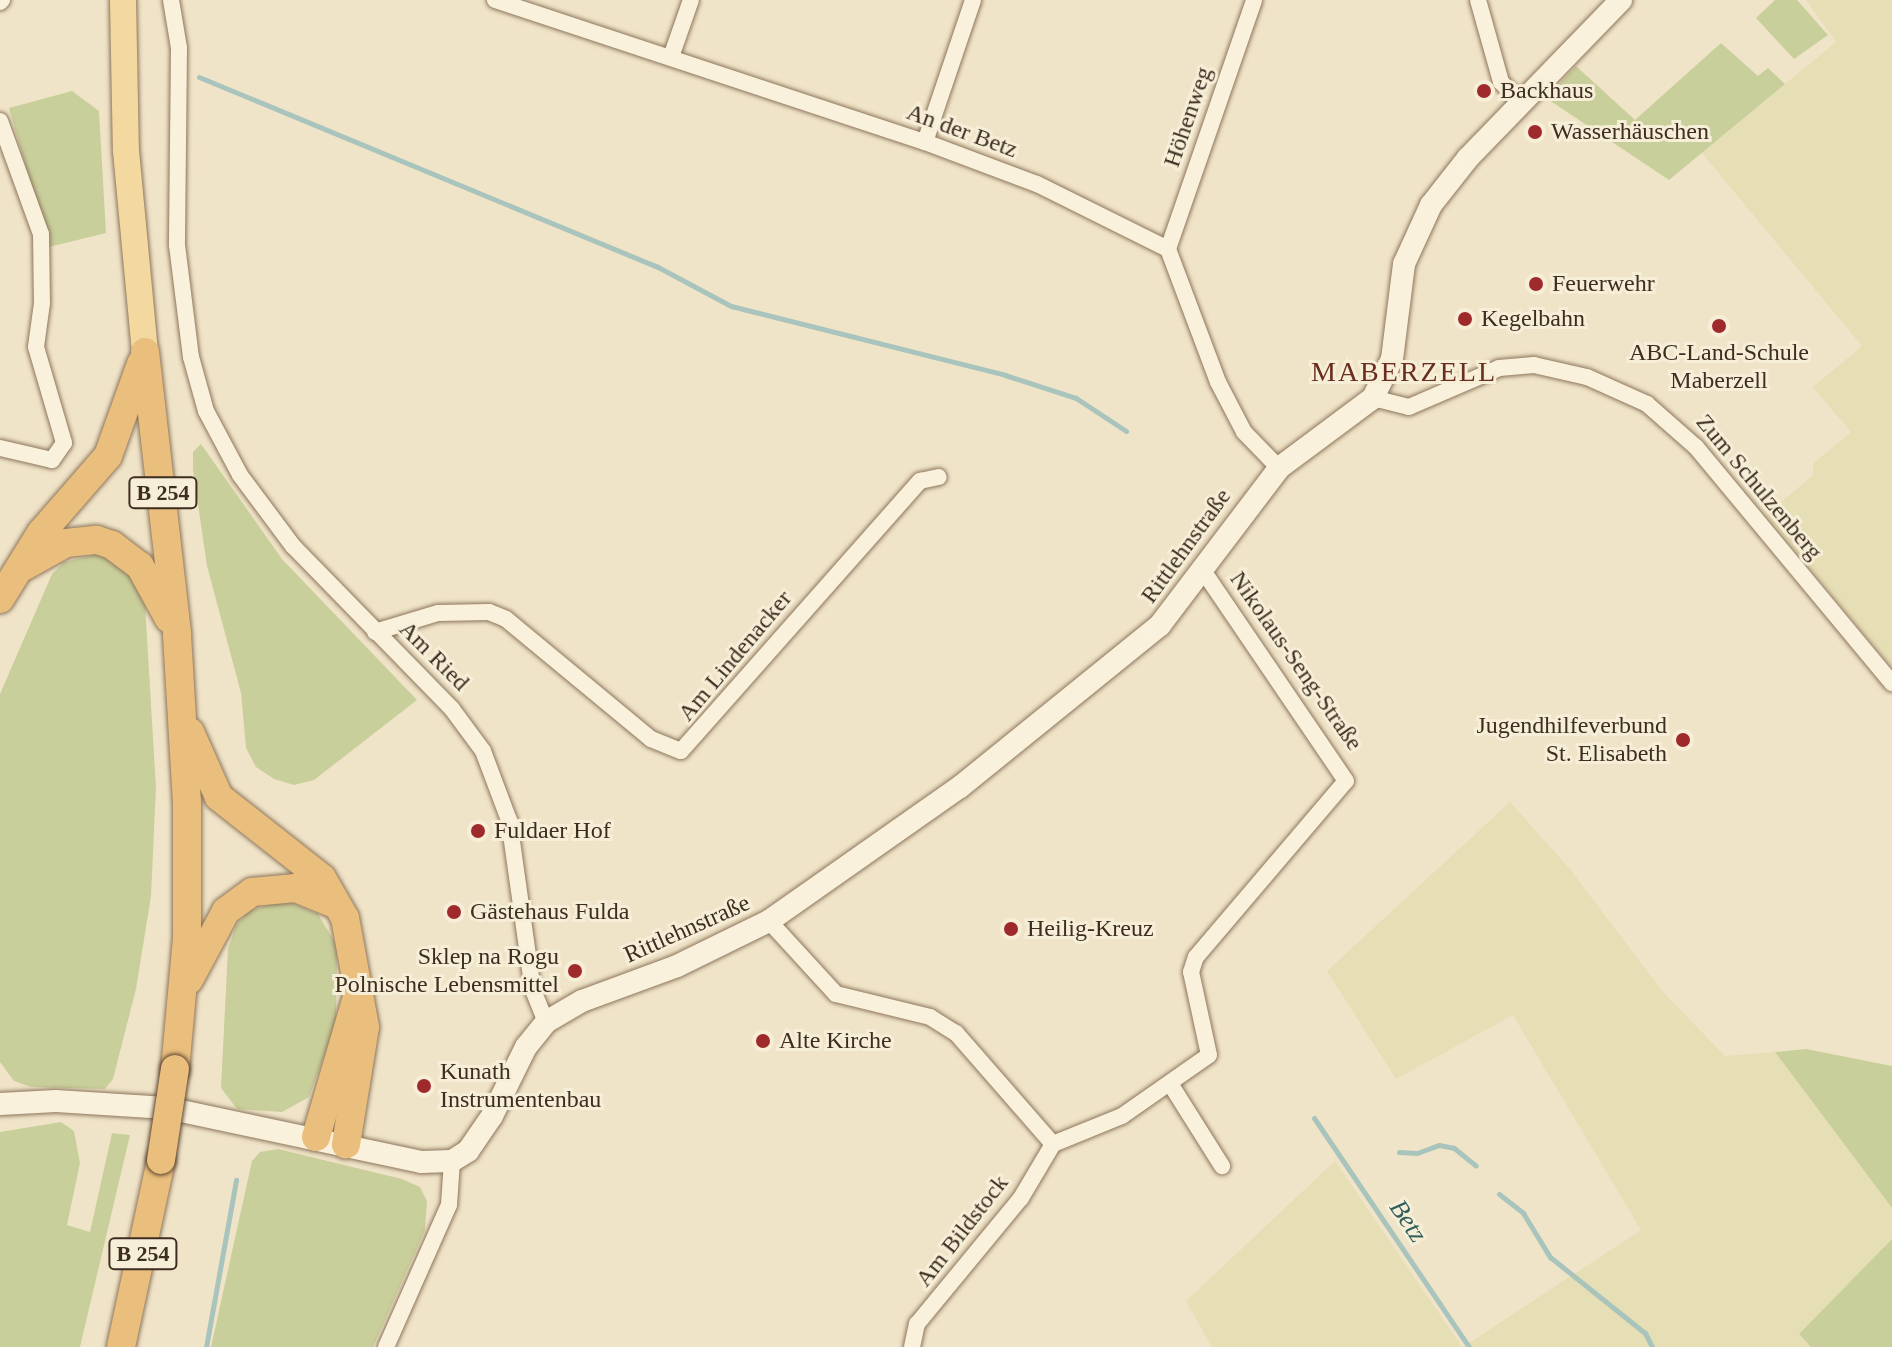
<!DOCTYPE html>
<meta charset="utf-8">
<style>
body{margin:0}
#map{position:relative;width:1892px;height:1347px;overflow:hidden;background:#f0e4c8;font-family:"Times New Roman",serif}
div>[style]{position:absolute}
.farmland>*{inset:0;background:#e6deb5}
.green>*{inset:0;background:#c9cf9b}
.stream>*{height:5px;margin:-2.5px;padding:0 2.5px;transform-origin:2.5px;border-radius:2.5px;background:#a9c4bc}
.roads{filter:drop-shadow(0 0 2px #8d765c) drop-shadow(0 0 2px #8d765c)}
.minor>*{height:16px;margin:-8px;padding:0 8px;transform-origin:8px;border-radius:8px;background:#faf1dc}
.tertiary>*{height:22px;margin:-11px;padding:0 11px;transform-origin:11px;border-radius:11px;background:#faf1dc}
.primary>*{height:26px;margin:-13px;padding:0 13px;transform-origin:13px;border-radius:13px;background:#f3d9a0}
.trunk>*{height:28px;margin:-14px;padding:0 14px;transform-origin:14px;border-radius:14px;background:#eabe7c}
.bridges{filter:drop-shadow(0 0 2px #5b4430) drop-shadow(0 0 2px #5b4430)}
.trunk-bridge>*{height:28px;margin:-14px;padding:0 14px;transform-origin:14px;border-radius:14px;background:#eabe7c}
.dots>*{width:22px;height:22px;translate:-50% -50%;box-sizing:border-box;border:4px solid #f7eed8;border-radius:50%}
span{translate:-50% -50%;white-space:nowrap;text-align:center;line-height:1.15;-webkit-text-stroke:6px #f7eed8;paint-order:stroke}
.shield-label span{padding:2px 6px;background:#f7eed8;border:2px solid;border-radius:6px;-webkit-text-stroke-width:0}
.shield-label{font-size:22px;color:#3d2e20;font-weight:700}
.poi-label{font-size:24px;color:#3d2e20}
.left{translate:0 -50%;text-align:left}
.right{translate:-100% -50%;text-align:right}
.street-label{font-size:24px;color:#3d2e20}
.water-label{font-size:26px;color:#2f5d5a;font-style:italic}
.quarter-label{font-size:28px;color:#6b2e1e;letter-spacing:2px}
</style>
<div id="map">
<div class="farmland">
<div style="clip-path:polygon(1806px 0,1892px 0,1892px 667px,1766px 515px,1813px 475px,1813px 464px,1851px 432px,1813px 387px,1862px 346px,1702px 153px,1836px 42px)"></div>
<div style="clip-path:polygon(1510px 802px,1569px 868px,1663px 992px,1725px 1056px,1775px 1052px,1892px 1208px,1892px 1239px,1799px 1334px,1811px 1347px,1463px 1347px,1641px 1230px,1513px 1015px,1396px 1079px,1327px 971px)"></div>
<div style="clip-path:polygon(1335px 1161px,1462px 1347px,1212px 1347px,1186px 1301px)"></div>
</div>
<div class="green">
<div style="clip-path:polygon(1775px 0,1797px 0,1828px 35px,1794px 59px,1756px 18px)"></div>
<div style="clip-path:polygon(1721px 43px,1758px 76px,1768px 68px,1785px 84px,1669px 180px,1546px 98px,1576px 66px,1635px 120px)"></div>
<div style="clip-path:polygon(72px 91px,99px 111px,106px 233px,49px 247px,9px 108px)"></div>
<div style="clip-path:polygon(201px 444px,282px 559px,417px 700px,314px 780px,294px 785px,274px 779px,256px 767px,246px 748px,241px 693px,207px 566px,193px 470px,193px 452px)"></div>
<div style="clip-path:polygon(98px 554px,125px 567px,145px 604px,156px 788px,151px 896px,136px 989px,113px 1079px,105px 1089px,31px 1087px,14px 1081px,0 1062px,0 694px,52px 574px,64px 562px)"></div>
<div style="clip-path:polygon(284px 900px,318px 914px,337px 946px,336px 1024px,309px 1097px,282px 1112px,237px 1109px,221px 1088px,228px 949px,236px 926px,249px 911px)"></div>
<div style="clip-path:polygon(1806px 1049px,1892px 1066px,1892px 1208px,1775px 1052px)"></div>
<div style="clip-path:polygon(61px 1122px,74px 1131px,80px 1163px,67px 1225px,90px 1232px,112px 1133px,130px 1135px,80px 1347px,0 1347px,0 1132px)"></div>
<div style="clip-path:polygon(278px 1149px,402px 1179px,420px 1187px,427px 1201px,425px 1230px,373px 1347px,211px 1347px,252px 1161px,260px 1152px)"></div>
<div style="clip-path:polygon(1892px 1239px,1892px 1347px,1811px 1347px,1799px 1334px)"></div>
</div>
<div class="stream">
<div style="left:199px;top:77px;width:495px;rotate:22.5deg"></div>
<div style="left:656px;top:266px;width:85px;rotate:28.1deg"></div>
<div style="left:731px;top:306px;width:283px;rotate:14.1deg"></div>
<div style="left:1005px;top:375px;width:75px;rotate:17.9deg"></div>
<div style="left:1076px;top:398px;width:60px;rotate:33.4deg"></div>
<div style="left:1314px;top:1118px;width:277px;rotate:55.9deg"></div>
<div style="left:1399px;top:1152px;width:18px;rotate:3deg"></div>
<div style="left:1417px;top:1153px;width:23px;rotate:-20deg"></div>
<div style="left:1439px;top:1145px;width:15px;rotate:11deg"></div>
<div style="left:1454px;top:1148px;width:28px;rotate:39deg"></div>
<div style="left:1499px;top:1194px;width:31px;rotate:38deg"></div>
<div style="left:1523px;top:1213px;width:52px;rotate:58.5deg"></div>
<div style="left:1550px;top:1257px;width:122px;rotate:38.7deg"></div>
<div style="left:1645px;top:1333px;width:16px;rotate:63deg"></div>
<div style="left:206px;top:1347px;width:170px;rotate:-79.8deg"></div>
</div>
<div class="roads">
<div class="minor">
<div style="left:171px;top:0;width:49px;rotate:80.5deg"></div>
<div style="left:179px;top:48px;width:197px;rotate:90.6deg"></div>
<div style="left:177px;top:245px;width:113px;rotate:82.9deg"></div>
<div style="left:191px;top:357px;width:56px;rotate:74.5deg"></div>
<div style="left:206px;top:411px;width:72px;rotate:62deg"></div>
<div style="left:240px;top:475px;width:89px;rotate:53.3deg"></div>
<div style="left:293px;top:546px;width:228px;rotate:45.7deg"></div>
<div style="left:452px;top:709px;width:52px;rotate:53.6deg"></div>
<div style="left:483px;top:751px;width:74px;rotate:69.4deg"></div>
<div style="left:509px;top:820px;width:172px;rotate:82deg"></div>
<div style="left:533px;top:990px;width:35px;rotate:68deg"></div>
<div style="left:495px;top:0;width:453px;rotate:18.3deg"></div>
<div style="left:925px;top:142px;width:120px;rotate:20.6deg"></div>
<div style="left:1037px;top:184px;width:146px;rotate:26.4deg"></div>
<div style="left:1168px;top:249px;width:142px;rotate:69.4deg"></div>
<div style="left:1218px;top:382px;width:56px;rotate:62.5deg"></div>
<div style="left:1244px;top:432px;width:50px;rotate:45.8deg"></div>
<div style="left:1478px;top:0;width:85px;rotate:74.3deg"></div>
<div style="left:1501px;top:82px;width:29px;rotate:46deg"></div>
<div style="left:0;top:2px;width:3px;rotate:-45deg"></div>
<div style="left:671px;top:57px;width:60px;rotate:-70.7deg"></div>
<div style="left:0;top:121px;width:120px;rotate:70.1deg"></div>
<div style="left:41px;top:234px;width:69px;rotate:89.2deg"></div>
<div style="left:42px;top:303px;width:44px;rotate:97.8deg"></div>
<div style="left:36px;top:347px;width:100px;rotate:73.7deg"></div>
<div style="left:64px;top:443px;width:21px;rotate:125deg"></div>
<div style="left:52px;top:460px;width:53px;rotate:-167deg"></div>
<div style="left:925px;top:142px;width:150px;rotate:-71.3deg"></div>
<div style="left:1168px;top:249px;width:263px;rotate:-70.9deg"></div>
<div style="left:1373px;top:398px;width:37px;rotate:14deg"></div>
<div style="left:1409px;top:407px;width:98px;rotate:-23.4deg"></div>
<div style="left:1499px;top:368px;width:35px;rotate:-5deg"></div>
<div style="left:1534px;top:365px;width:54px;rotate:12.8deg"></div>
<div style="left:1587px;top:377px;width:66px;rotate:24.2deg"></div>
<div style="left:1647px;top:404px;width:65px;rotate:41.3deg"></div>
<div style="left:1696px;top:447px;width:307px;rotate:50.3deg"></div>
<div style="left:375px;top:632px;width:66px;rotate:-16.8deg"></div>
<div style="left:438px;top:613px;width:51px;rotate:-1.1deg"></div>
<div style="left:489px;top:612px;width:18px;rotate:22deg"></div>
<div style="left:506px;top:619px;width:188px;rotate:39.6deg"></div>
<div style="left:651px;top:739px;width:32px;rotate:22deg"></div>
<div style="left:681px;top:751px;width:361px;rotate:-48.5deg"></div>
<div style="left:920px;top:481px;width:19px;rotate:-12deg"></div>
<div style="left:769px;top:921px;width:99px;rotate:47.5deg"></div>
<div style="left:836px;top:994px;width:97px;rotate:13.7deg"></div>
<div style="left:930px;top:1017px;width:31px;rotate:32deg"></div>
<div style="left:956px;top:1033px;width:147px;rotate:48.9deg"></div>
<div style="left:1171px;top:1085px;width:96px;rotate:57.8deg"></div>
<div style="left:1053px;top:1144px;width:74px;rotate:-22.1deg"></div>
<div style="left:1122px;top:1116px;width:106px;rotate:-35deg"></div>
<div style="left:1209px;top:1055px;width:85px;rotate:-102.2deg"></div>
<div style="left:1191px;top:972px;width:16px;rotate:-72deg"></div>
<div style="left:1196px;top:957px;width:231px;rotate:-49.6deg"></div>
<div style="left:1346px;top:781px;width:253px;rotate:-124.2deg"></div>
<div style="left:386px;top:1347px;width:155px;rotate:-66.1deg"></div>
<div style="left:449px;top:1205px;width:44px;rotate:-86.1deg"></div>
<div style="left:912px;top:1347px;width:24px;rotate:-78deg"></div>
<div style="left:917px;top:1324px;width:163px;rotate:-50.5deg"></div>
<div style="left:1021px;top:1198px;width:63px;rotate:-59.3deg"></div>
</div>
<div class="tertiary">
<div style="left:0;top:1104px;width:56px;rotate:-3.1deg"></div>
<div style="left:56px;top:1101px;width:111px;rotate:3.6deg"></div>
<div style="left:167px;top:1108px;width:260px;rotate:12deg"></div>
<div style="left:421px;top:1162px;width:31px;rotate:-2deg"></div>
<div style="left:452px;top:1161px;width:19px;rotate:-32deg"></div>
<div style="left:468px;top:1151px;width:42px;rotate:-55.6deg"></div>
<div style="left:492px;top:1116px;width:77px;rotate:-63.8deg"></div>
<div style="left:526px;top:1047px;width:32px;rotate:-51deg"></div>
<div style="left:546px;top:1022px;width:42px;rotate:-30.3deg"></div>
<div style="left:582px;top:1001px;width:101px;rotate:-20.2deg"></div>
<div style="left:677px;top:966px;width:102px;rotate:-26.1deg"></div>
<div style="left:769px;top:921px;width:233px;rotate:-35.1deg"></div>
<div style="left:960px;top:787px;width:257px;rotate:-39deg"></div>
<div style="left:1160px;top:625px;width:197px;rotate:-52.8deg"></div>
<div style="left:1279px;top:468px;width:117px;rotate:-36.7deg"></div>
<div style="left:1373px;top:398px;width:43px;rotate:-64deg"></div>
<div style="left:1392px;top:359px;width:96px;rotate:-82.8deg"></div>
<div style="left:1404px;top:264px;width:65px;rotate:-65.4deg"></div>
<div style="left:1431px;top:205px;width:60px;rotate:-51.8deg"></div>
<div style="left:1468px;top:158px;width:220px;rotate:-45.9deg"></div>
</div>
<div class="primary">
<div style="left:123px;top:0;width:151px;rotate:88.9deg"></div>
<div style="left:126px;top:151px;width:202px;rotate:84.6deg"></div>
</div>
<div class="trunk">
<div style="left:145px;top:352px;width:285px;rotate:83.5deg"></div>
<div style="left:177px;top:635px;width:167px;rotate:86.6deg"></div>
<div style="left:187px;top:802px;width:136px;rotate:90deg"></div>
<div style="left:187px;top:938px;width:132px;rotate:95.2deg"></div>
<div style="left:21px;top:568px;width:51px;rotate:-29.1deg"></div>
<div style="left:66px;top:543px;width:31px;rotate:-6deg"></div>
<div style="left:97px;top:540px;width:16px;rotate:18deg"></div>
<div style="left:112px;top:545px;width:35px;rotate:37deg"></div>
<div style="left:140px;top:566px;width:60px;rotate:61.3deg"></div>
<div style="left:0;top:599px;width:78px;rotate:-58.2deg"></div>
<div style="left:41px;top:533px;width:102px;rotate:-49deg"></div>
<div style="left:108px;top:456px;width:98px;rotate:-70.3deg"></div>
<div style="left:190px;top:732px;width:71px;rotate:66deg"></div>
<div style="left:219px;top:797px;width:131px;rotate:38.2deg"></div>
<div style="left:322px;top:878px;width:46px;rotate:60.1deg"></div>
<div style="left:345px;top:918px;width:111px;rotate:79.6deg"></div>
<div style="left:365px;top:1027px;width:119px;rotate:99.2deg"></div>
<div style="left:189px;top:980px;width:78px;rotate:-61.8deg"></div>
<div style="left:226px;top:911px;width:32px;rotate:-36deg"></div>
<div style="left:252px;top:892px;width:44px;rotate:-5.2deg"></div>
<div style="left:296px;top:888px;width:44px;rotate:22.5deg"></div>
<div style="left:316px;top:1137px;width:153px;rotate:-73.7deg"></div>
<div style="left:121px;top:1347px;width:191px;rotate:-77.9deg"></div>
</div>
</div>
<div class="bridges">
<div class="trunk-bridge">
<div style="left:161px;top:1160px;width:92px;rotate:-81.3deg"></div>
</div>
</div>
<div class="dots">
<div style="left:1484px;top:91px;background:#9e2a2b"></div>
<div style="left:1535px;top:132px;background:#9e2a2b"></div>
<div style="left:1536px;top:284px;background:#9e2a2b"></div>
<div style="left:1465px;top:319px;background:#9e2a2b"></div>
<div style="left:1719px;top:326px;background:#9e2a2b"></div>
<div style="left:1683px;top:740px;background:#9e2a2b"></div>
<div style="left:478px;top:831px;background:#9e2a2b"></div>
<div style="left:454px;top:912px;background:#9e2a2b"></div>
<div style="left:1011px;top:929px;background:#9e2a2b"></div>
<div style="left:575px;top:971px;background:#9e2a2b"></div>
<div style="left:763px;top:1041px;background:#9e2a2b"></div>
<div style="left:424px;top:1086px;background:#9e2a2b"></div>
</div>
<div class="shield-label">
<span style="left:163px;top:493px">B 254</span>
<span style="left:143px;top:1254px">B 254</span>
</div>
<div class="poi-label">
<span class="left" style="left:1500px;top:91px">Backhaus</span>
<span class="left" style="left:1551px;top:132px">Wasserhäuschen</span>
<span class="left" style="left:1552px;top:284px">Feuerwehr</span>
<span class="left" style="left:1481px;top:319px">Kegelbahn</span>
<span style="left:1719px;top:367px">ABC-Land-Schule<br>Maberzell</span>
<span class="right" style="left:1667px;top:740px">Jugendhilfeverbund<br>St. Elisabeth</span>
<span class="left" style="left:494px;top:831px">Fuldaer Hof</span>
<span class="left" style="left:470px;top:912px">Gästehaus Fulda</span>
<span class="left" style="left:1027px;top:929px">Heilig-Kreuz</span>
<span class="right" style="left:559px;top:971px">Sklep na Rogu<br>Polnische Lebensmittel</span>
<span class="left" style="left:779px;top:1041px">Alte Kirche</span>
<span class="left" style="left:440px;top:1086px">Kunath<br>Instrumentenbau</span>
</div>
<div class="street-label">
<span style="left:1188px;top:117px;rotate:-71deg">Höhenweg</span>
<span style="left:962px;top:131px;rotate:20deg">An der Betz</span>
<span style="left:1759px;top:487px;rotate:50deg">Zum Schulzenberg</span>
<span style="left:1186px;top:546px;rotate:-54deg">Rittlehnstraße</span>
<span style="left:434px;top:656px;rotate:45deg">Am Ried</span>
<span style="left:735px;top:656px;rotate:-50deg">Am Lindenacker</span>
<span style="left:1296px;top:661px;rotate:55deg">Nikolaus-Seng-Straße</span>
<span style="left:687px;top:929px;rotate:-24deg">Rittlehnstraße</span>
<span style="left:962px;top:1231px;rotate:-52deg">Am Bildstock</span>
</div>
<div class="water-label">
<span style="left:1408px;top:1221px;rotate:56deg">Betz</span>
</div>
<div class="quarter-label">
<span style="left:1404px;top:372px">MABERZELL</span>
</div>
</div>
